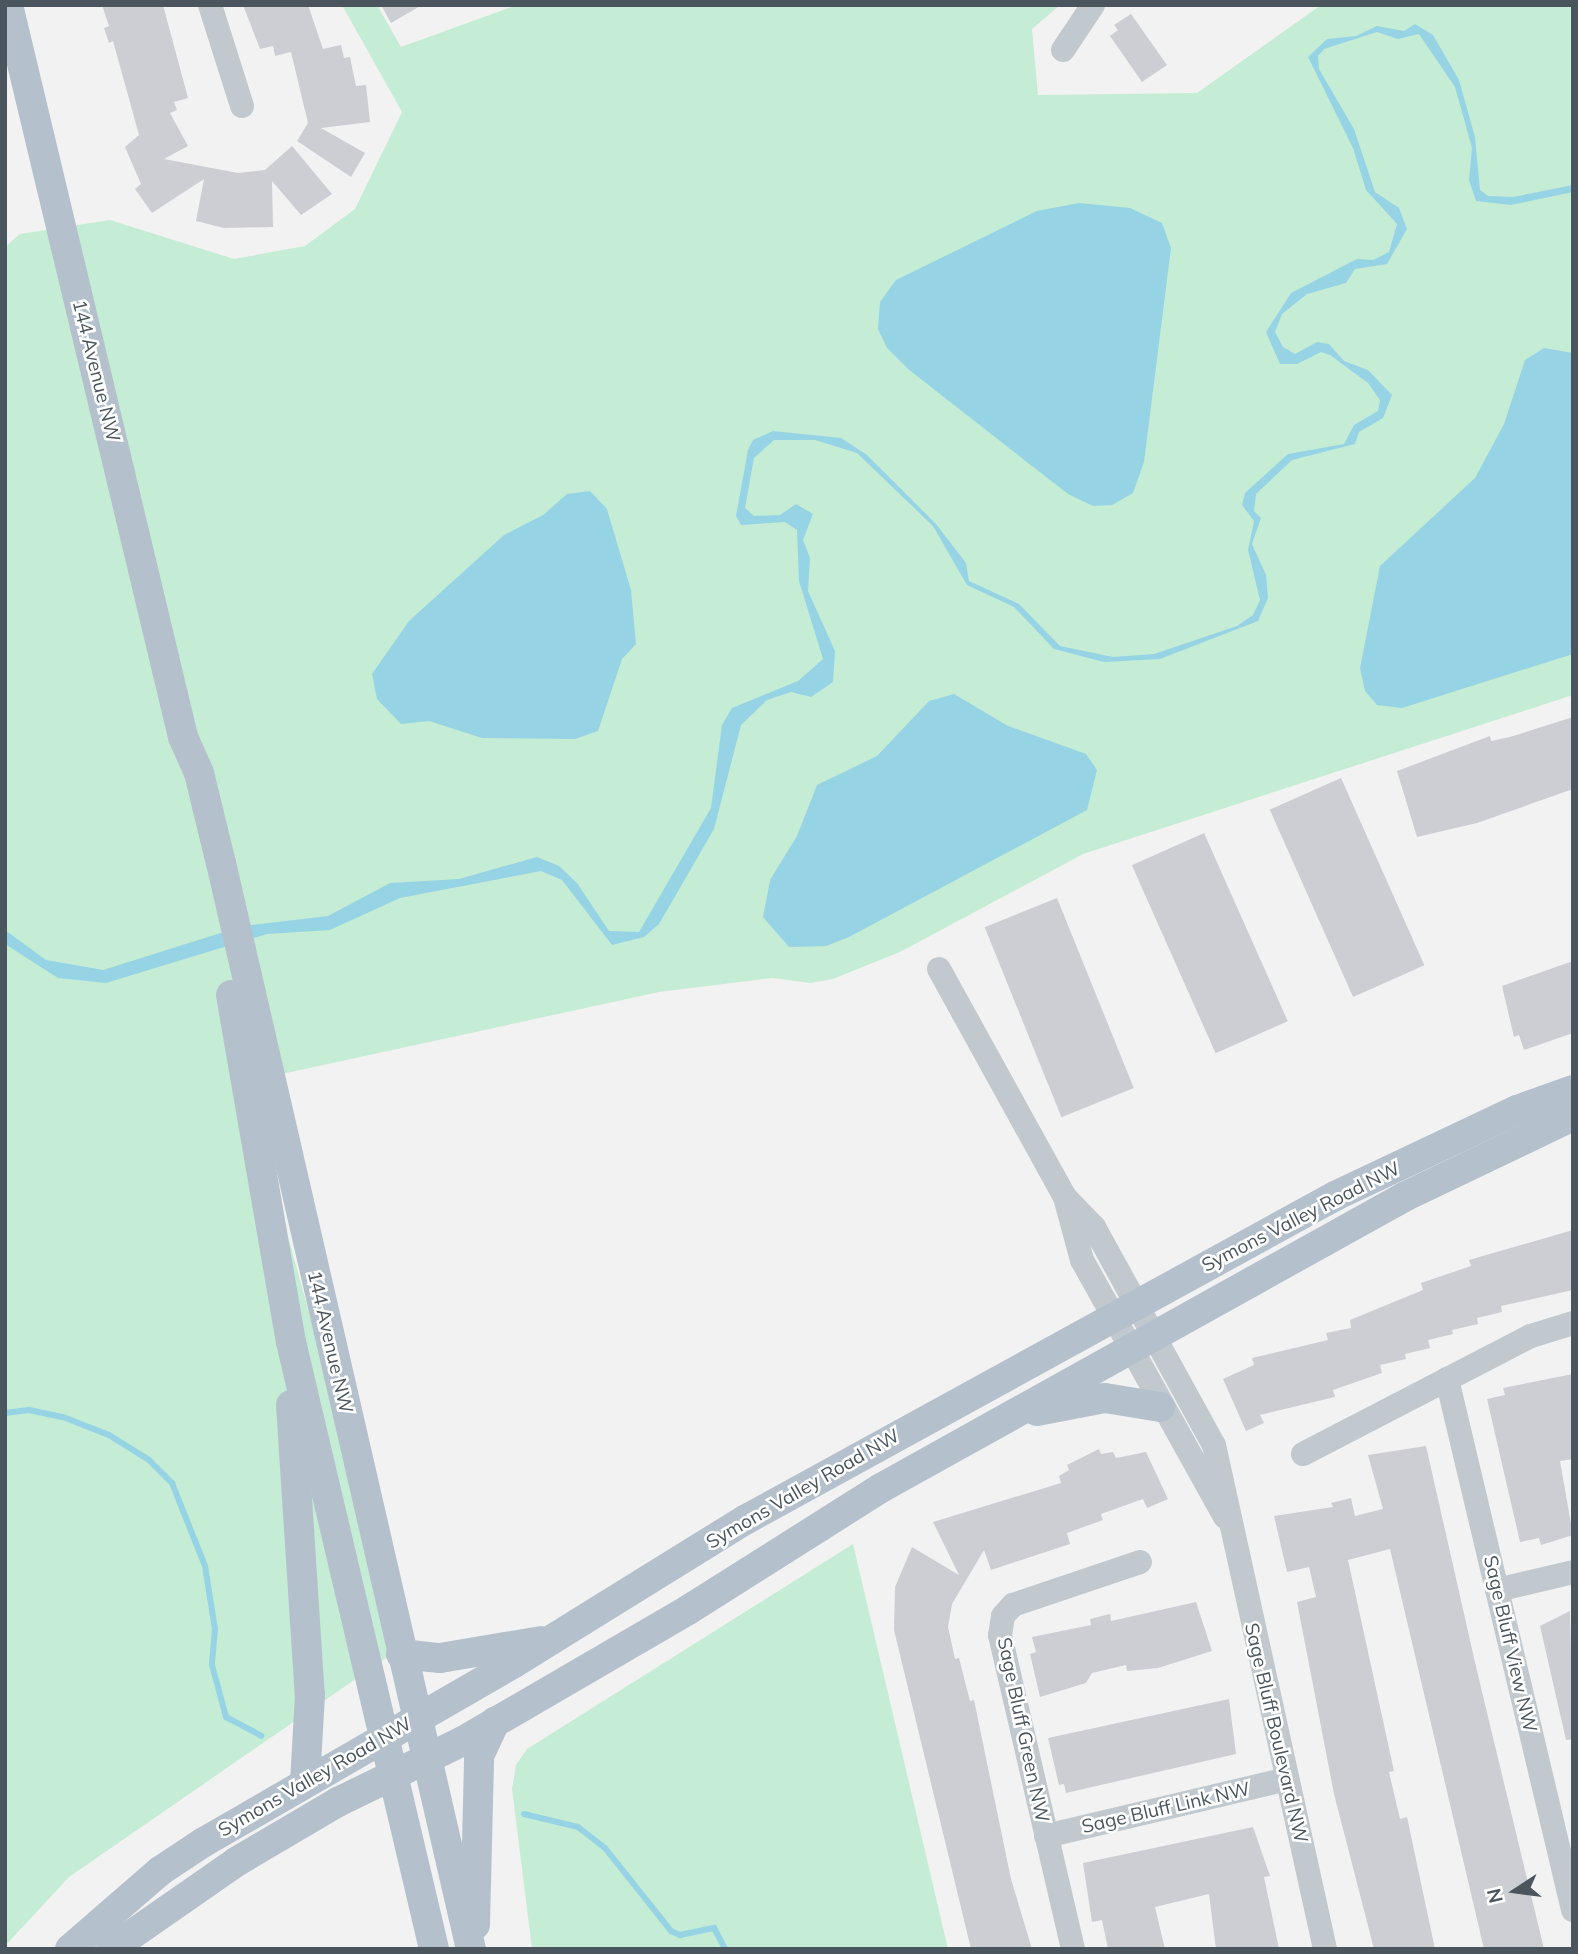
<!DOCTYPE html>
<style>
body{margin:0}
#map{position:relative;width:1578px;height:1954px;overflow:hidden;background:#f3f2f2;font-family:Mulish,sans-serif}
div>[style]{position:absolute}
.green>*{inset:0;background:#c5ecd4}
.water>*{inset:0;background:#96d4e5}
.stream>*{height:6px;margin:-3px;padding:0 3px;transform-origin:3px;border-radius:3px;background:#96d4e5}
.building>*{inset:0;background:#ccced3;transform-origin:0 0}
.minor>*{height:24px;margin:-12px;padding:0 12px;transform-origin:12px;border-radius:12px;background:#c1c9ce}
.major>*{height:30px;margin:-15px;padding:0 15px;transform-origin:15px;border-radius:15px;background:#b4c1cd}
span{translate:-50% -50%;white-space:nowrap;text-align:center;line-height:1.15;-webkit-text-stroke:5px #fff;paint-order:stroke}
.street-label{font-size:19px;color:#4b555d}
.frame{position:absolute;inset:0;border:7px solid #4b555d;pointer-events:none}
.north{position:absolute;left:1480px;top:1856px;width:70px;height:70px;-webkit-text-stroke:5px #fff;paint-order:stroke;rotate:257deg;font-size:19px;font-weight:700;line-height:28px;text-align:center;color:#4b555d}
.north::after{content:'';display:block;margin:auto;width:24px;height:32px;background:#4b555d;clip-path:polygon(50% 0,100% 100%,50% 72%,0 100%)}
</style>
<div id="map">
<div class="green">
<div style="clip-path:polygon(342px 5px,377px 5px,401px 47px,517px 5px,1060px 5px,1032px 29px,1038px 95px,1197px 93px,1321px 5px,1573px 5px,1573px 695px,1083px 854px,902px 951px,833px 979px,810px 983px,773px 978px,659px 992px,245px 1082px,402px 1647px,69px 1877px,5px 1946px,5px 247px,20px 234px,110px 220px,234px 259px,305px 246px,355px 209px,402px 112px)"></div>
<div style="clip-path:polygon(853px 1544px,948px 1949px,532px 1949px,512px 1789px,516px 1765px,527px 1749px)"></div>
</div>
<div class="water">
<div style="clip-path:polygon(1415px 24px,1433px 35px,1459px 80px,1475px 137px,1480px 190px,1488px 196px,1513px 197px,1573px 185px,1573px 192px,1511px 205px,1476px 201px,1469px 180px,1472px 148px,1455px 87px,1419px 34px,1398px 39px,1377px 32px,1324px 49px,1318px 56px,1319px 69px,1354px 129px,1375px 192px,1399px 208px,1407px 229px,1387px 264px,1355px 269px,1346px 283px,1307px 294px,1282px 314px,1275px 332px,1283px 347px,1295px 354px,1317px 342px,1329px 344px,1344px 361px,1368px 370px,1392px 395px,1383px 418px,1359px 432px,1355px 444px,1292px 460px,1256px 494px,1254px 511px,1261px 518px,1252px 544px,1266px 575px,1268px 598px,1258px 621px,1160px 659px,1104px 662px,1054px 649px,1014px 607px,967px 585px,933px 526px,857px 453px,815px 440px,774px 440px,754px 458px,745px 508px,754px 516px,780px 515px,796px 504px,813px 514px,803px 540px,810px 558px,808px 591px,835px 651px,833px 682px,811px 697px,791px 692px,767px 700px,741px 725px,714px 829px,659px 924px,644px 937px,612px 945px,562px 880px,541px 871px,400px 898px,330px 930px,267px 934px,106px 983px,58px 978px,5px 944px,5px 930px,46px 960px,103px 970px,243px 926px,328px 916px,390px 883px,459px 879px,537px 857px,559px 866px,577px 883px,609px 931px,639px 932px,711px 808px,722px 725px,732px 708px,798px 681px,823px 659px,799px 581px,797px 530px,785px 522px,741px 525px,736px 516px,748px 450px,753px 440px,773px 431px,841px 438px,867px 455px,936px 524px,966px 563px,969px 581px,1019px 604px,1060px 646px,1113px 657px,1154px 654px,1237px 626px,1253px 615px,1260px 600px,1248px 550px,1254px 521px,1242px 505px,1245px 493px,1288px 454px,1344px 444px,1354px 425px,1378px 411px,1380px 400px,1368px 383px,1330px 355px,1321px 352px,1297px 364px,1280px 364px,1266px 332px,1291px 293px,1357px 259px,1373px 260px,1389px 252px,1397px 224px,1366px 190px,1353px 148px,1308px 57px,1327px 39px,1356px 36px,1377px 26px,1404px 31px)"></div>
<div style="clip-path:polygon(1079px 203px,1130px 208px,1162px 223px,1171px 248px,1144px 462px,1133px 493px,1112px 505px,1093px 506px,1068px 494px,908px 369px,887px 348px,878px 329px,880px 302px,896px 280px,1037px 211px)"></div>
<div style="clip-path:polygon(1544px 348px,1573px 353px,1573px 654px,1402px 708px,1377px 705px,1365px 691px,1360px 668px,1380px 566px,1475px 478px,1504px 424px,1525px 360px)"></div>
<div style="clip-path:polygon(590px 491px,607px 509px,631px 590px,636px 644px,622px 659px,598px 731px,575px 739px,482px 738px,429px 721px,401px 724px,377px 699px,372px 674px,409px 621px,504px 535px,543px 515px,567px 494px)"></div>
<div style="clip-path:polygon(954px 694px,1008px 726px,1086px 754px,1097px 770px,1087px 810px,849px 937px,826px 946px,789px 947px,763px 917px,770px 880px,797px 836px,817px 785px,877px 756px,929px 701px)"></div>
</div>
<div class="stream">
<div style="left:5px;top:1413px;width:24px;rotate:-7deg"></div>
<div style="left:29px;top:1410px;width:35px;rotate:12deg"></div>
<div style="left:63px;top:1417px;width:49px;rotate:21.4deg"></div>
<div style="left:109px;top:1435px;width:47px;rotate:32deg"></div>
<div style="left:149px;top:1460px;width:33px;rotate:45deg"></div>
<div style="left:172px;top:1483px;width:89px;rotate:68.3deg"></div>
<div style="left:205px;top:1566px;width:64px;rotate:81deg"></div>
<div style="left:215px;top:1629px;width:36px;rotate:95deg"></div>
<div style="left:212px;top:1665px;width:54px;rotate:74.9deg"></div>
<div style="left:226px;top:1717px;width:40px;rotate:28deg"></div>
<div style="left:524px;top:1814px;width:56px;rotate:13.5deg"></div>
<div style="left:578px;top:1827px;width:34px;rotate:38deg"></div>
<div style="left:605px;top:1848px;width:106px;rotate:51.5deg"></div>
<div style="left:671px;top:1931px;width:10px;rotate:24deg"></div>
<div style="left:680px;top:1935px;width:35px;rotate:-12deg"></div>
<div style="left:714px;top:1928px;width:24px;rotate:62deg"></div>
</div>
<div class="building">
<div style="clip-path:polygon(102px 5px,163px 5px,188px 98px,174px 102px,177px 110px,170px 113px,188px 146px,164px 159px,238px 173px,265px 170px,292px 146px,332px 194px,301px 215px,272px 181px,273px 227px,224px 228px,196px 221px,204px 179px,152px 213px,135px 189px,141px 184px,125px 147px,139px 135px,113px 41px,109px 43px,104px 28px,109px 26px)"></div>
<div style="clip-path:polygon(243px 5px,308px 5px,323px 49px,341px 45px,344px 58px,350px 57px,356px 86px,366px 85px,370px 122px,321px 128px,365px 153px,351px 177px,297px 141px,308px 123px,291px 52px,275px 56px,273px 46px,260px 49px)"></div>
<div style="clip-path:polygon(381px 5px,422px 5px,391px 23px)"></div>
<div style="clip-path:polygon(1131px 14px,1167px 65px,1142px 82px,1110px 36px,1118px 30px,1114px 25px)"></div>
<div style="clip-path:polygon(1573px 717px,1573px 789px,1477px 823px,1417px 837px,1397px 771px,1490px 736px,1491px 741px,1510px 737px)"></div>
<div style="left:1341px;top:778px;width:205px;height:78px;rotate:66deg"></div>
<div style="left:1204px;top:833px;width:206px;height:79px;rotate:66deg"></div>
<div style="left:1057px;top:898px;width:205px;height:78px;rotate:68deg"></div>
<div style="clip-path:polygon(1573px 961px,1573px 1033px,1524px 1050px,1519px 1035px,1514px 1037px,1502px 986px)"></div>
<div style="clip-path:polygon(1573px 1230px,1573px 1290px,1501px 1306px,1502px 1312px,1477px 1318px,1478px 1324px,1452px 1330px,1453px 1334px,1428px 1340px,1430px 1348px,1405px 1354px,1406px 1359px,1380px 1365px,1382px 1373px,1333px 1390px,1335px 1397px,1260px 1415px,1264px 1423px,1246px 1431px,1223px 1379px,1254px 1365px,1252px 1358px,1328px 1340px,1326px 1333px,1351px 1328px,1350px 1320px,1423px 1290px,1421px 1283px,1471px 1266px,1469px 1260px)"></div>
<div style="clip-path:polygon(1573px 1374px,1573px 1459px,1560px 1461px,1573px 1535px,1541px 1545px,1539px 1538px,1520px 1542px,1487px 1399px,1505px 1395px,1503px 1388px)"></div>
<div style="clip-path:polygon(1426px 1446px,1477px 1671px,1544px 1949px,1484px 1949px,1390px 1549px,1348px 1560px,1394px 1771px,1389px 1772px,1400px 1819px,1407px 1817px,1435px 1949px,1374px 1949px,1334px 1794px,1297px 1602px,1316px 1597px,1309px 1567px,1287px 1572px,1274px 1516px,1333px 1507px,1331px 1503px,1351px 1498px,1355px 1516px,1383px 1509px,1368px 1455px)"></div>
<div style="clip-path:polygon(1099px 1449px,1101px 1454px,1113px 1452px,1116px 1458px,1146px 1452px,1168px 1499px,1147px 1508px,1143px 1499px,1101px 1514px,1103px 1520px,1067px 1533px,1070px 1544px,991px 1570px,984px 1550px,952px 1604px,948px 1627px,955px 1659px,959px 1658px,970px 1701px,974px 1700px,1011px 1879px,1032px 1949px,971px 1949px,894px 1630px,895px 1587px,912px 1547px,959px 1575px,933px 1522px,1061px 1483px,1059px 1476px,1069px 1470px,1067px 1465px)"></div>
<div style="clip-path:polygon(1196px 1602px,1212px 1651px,1158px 1668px,1127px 1671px,1126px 1665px,1092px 1673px,1086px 1683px,1040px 1697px,1030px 1654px,1036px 1652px,1032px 1637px,1091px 1625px,1090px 1619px,1110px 1614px,1111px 1621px)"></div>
<div style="clip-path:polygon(1570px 1611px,1573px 1739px,1566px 1740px,1540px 1626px)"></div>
<div style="clip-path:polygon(1229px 1699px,1236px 1754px,1066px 1793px,1064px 1784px,1059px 1785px,1048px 1738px)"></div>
<div style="clip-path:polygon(1253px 1827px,1270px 1876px,1264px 1877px,1279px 1949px,1216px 1949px,1209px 1894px,1155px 1907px,1165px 1949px,1108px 1949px,1102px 1920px,1092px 1922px,1083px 1863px)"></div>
</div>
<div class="minor">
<div style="left:210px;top:5px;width:106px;rotate:72.4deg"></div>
<div style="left:1063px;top:50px;width:54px;rotate:-56.3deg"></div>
<div style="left:939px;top:969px;width:260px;rotate:61.1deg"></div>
<div style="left:1065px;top:1197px;width:42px;rotate:46deg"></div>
<div style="left:1094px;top:1227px;width:249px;rotate:61.2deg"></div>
<div style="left:1214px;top:1445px;width:516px;rotate:77.58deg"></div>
<div style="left:1065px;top:1197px;width:65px;rotate:74.9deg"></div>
<div style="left:1082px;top:1260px;width:294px;rotate:60.9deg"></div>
<div style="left:1447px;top:1379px;width:546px;rotate:76.65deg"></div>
<div style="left:1303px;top:1454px;width:257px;rotate:-27.4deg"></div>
<div style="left:1531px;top:1336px;width:44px;rotate:-17.2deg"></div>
<div style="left:1497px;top:1590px;width:78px;rotate:-13.3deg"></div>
<div style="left:1046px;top:1836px;width:248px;rotate:-13.3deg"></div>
<div style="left:1073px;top:1949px;width:322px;rotate:-103.1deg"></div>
<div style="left:1000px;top:1635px;width:19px;rotate:-81deg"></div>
<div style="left:1003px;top:1616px;width:15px;rotate:-48deg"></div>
<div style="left:1013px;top:1605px;width:134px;rotate:-18.7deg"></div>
</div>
<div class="major">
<div style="left:8px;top:5px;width:753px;rotate:76.55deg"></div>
<div style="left:183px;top:737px;width:39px;rotate:66deg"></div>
<div style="left:199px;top:773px;width:93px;rotate:76.3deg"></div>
<div style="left:221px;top:863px;width:1114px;rotate:77.04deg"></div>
<div style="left:231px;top:995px;width:352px;rotate:80.2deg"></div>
<div style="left:291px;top:1342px;width:624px;rotate:76.74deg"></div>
<div style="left:291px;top:1405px;width:291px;rotate:86.3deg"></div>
<div style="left:310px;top:1695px;width:87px;rotate:93.3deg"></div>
<div style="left:1037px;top:1411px;width:69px;rotate:-10.8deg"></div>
<div style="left:1105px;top:1398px;width:56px;rotate:9.3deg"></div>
<div style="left:401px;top:1654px;width:39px;rotate:6deg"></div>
<div style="left:440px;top:1658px;width:103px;rotate:-9.5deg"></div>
<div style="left:475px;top:1925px;width:169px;rotate:-88.6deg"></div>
<div style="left:479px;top:1756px;width:38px;rotate:-65deg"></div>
<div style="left:70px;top:1949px;width:119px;rotate:-40.9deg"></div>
<div style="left:160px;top:1871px;width:53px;rotate:-33.4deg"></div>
<div style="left:204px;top:1842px;width:358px;rotate:-30deg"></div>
<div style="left:514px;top:1663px;width:272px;rotate:-31.8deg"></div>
<div style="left:745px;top:1520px;width:673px;rotate:-28.77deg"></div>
<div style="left:1335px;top:1196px;width:201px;rotate:-25.3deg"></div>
<div style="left:1517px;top:1110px;width:59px;rotate:-19.7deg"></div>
<div style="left:111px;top:1949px;width:152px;rotate:-34.8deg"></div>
<div style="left:236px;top:1862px;width:118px;rotate:-30.5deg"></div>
<div style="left:338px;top:1802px;width:139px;rotate:-26deg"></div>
<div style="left:463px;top:1741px;width:260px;rotate:-30.2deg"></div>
<div style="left:688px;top:1610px;width:228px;rotate:-32.3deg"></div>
<div style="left:881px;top:1488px;width:599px;rotate:-29.09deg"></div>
<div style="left:1404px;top:1197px;width:187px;rotate:-25.6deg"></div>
</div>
<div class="street-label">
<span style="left:96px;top:371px;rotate:76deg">144 Avenue NW</span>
<span style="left:1301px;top:1217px;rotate:-27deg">Symons Valley Road NW</span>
<span style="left:330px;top:1342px;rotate:77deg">144 Avenue NW</span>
<span style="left:803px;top:1489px;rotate:-30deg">Symons Valley Road NW</span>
<span style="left:1510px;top:1644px;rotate:77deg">Sage Bluff View NW</span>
<span style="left:1023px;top:1730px;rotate:78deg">Sage Bluff Green NW</span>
<span style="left:1276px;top:1733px;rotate:77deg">Sage Bluff Boulevard NW</span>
<span style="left:315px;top:1777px;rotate:-30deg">Symons Valley Road NW</span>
<span style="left:1166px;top:1808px;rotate:-13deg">Sage Bluff Link NW</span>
</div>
<div class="frame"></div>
<div class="north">N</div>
</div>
